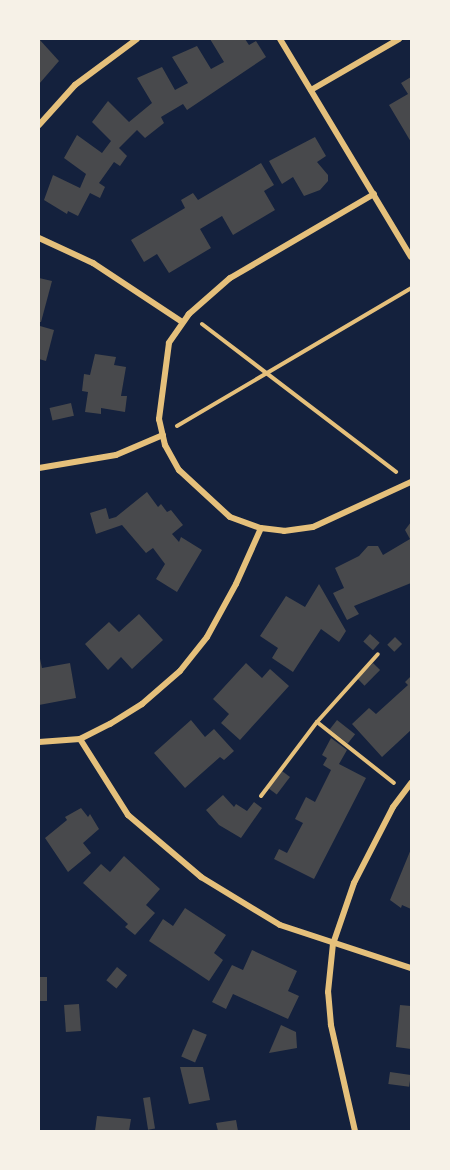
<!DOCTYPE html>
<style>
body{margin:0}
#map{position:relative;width:450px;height:1170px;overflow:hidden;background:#14213d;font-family:"Work Sans",sans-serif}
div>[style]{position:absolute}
.building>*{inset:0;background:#48494c;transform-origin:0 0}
.path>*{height:4px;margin:-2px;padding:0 2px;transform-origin:2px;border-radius:2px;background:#e5c07b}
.minor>*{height:6px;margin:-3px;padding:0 3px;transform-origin:3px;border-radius:3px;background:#e5c07b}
span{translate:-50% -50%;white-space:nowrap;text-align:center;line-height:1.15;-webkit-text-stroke:6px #f6f1e7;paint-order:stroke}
.frame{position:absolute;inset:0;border:40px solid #f6f1e7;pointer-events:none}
</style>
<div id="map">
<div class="building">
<div style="clip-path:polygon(39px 39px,59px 61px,39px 84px)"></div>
<div style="clip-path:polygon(210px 39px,245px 39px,249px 45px,256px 41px,266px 57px,187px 110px,183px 104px,161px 117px,164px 123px,145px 138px,137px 130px,119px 148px,127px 156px,120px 166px,114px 162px,99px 183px,105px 187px,100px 198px,90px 193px,78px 216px,68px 211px,67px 214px,44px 200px,53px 175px,80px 188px,86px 174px,64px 158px,77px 135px,102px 153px,111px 141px,92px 122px,108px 101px,129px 122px,152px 103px,137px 78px,162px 67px,175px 90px,188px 83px,172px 57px,197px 46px,211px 69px,224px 62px)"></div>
<div style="clip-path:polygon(411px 77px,411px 142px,389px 105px,408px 94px,401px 83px)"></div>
<div style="clip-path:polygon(315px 137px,326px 156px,317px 162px,328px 175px,328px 181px,320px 190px,304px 196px,293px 177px,282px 184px,269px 161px)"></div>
<div style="clip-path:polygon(261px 163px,274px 185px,264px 191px,275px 210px,233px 235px,222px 216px,200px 229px,211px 248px,169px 273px,157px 254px,144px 262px,131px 240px,185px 208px,181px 200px,193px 193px,198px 200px)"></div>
<div style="clip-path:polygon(39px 278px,52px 281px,41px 322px,39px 322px)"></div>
<div style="clip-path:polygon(40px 326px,54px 330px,46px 361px,39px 359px)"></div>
<div style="clip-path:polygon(95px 354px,116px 357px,114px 365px,126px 367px,121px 396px,127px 396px,125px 412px,101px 408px,101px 414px,85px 412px,88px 392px,82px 391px,84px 374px,90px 375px)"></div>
<div style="left:71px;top:403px;width:13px;height:22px;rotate:77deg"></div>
<div style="clip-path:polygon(147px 492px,158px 507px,161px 504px,167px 512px,171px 510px,183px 525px,172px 534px,179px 542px,181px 537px,202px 550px,177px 592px,156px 579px,165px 564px,153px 548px,146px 553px,122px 525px,96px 534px,90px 513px,106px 508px,109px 519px,116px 517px)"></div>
<div style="clip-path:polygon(411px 522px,411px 583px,354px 606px,359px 614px,347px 620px,333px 593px,344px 588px,335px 568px,359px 556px,368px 546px,378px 546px,383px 555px,410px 539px,405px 530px)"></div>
<div style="clip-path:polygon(319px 584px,346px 631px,339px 642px,321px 629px,293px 672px,272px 658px,278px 648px,260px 636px,286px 596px,305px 607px)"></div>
<div style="clip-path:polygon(139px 614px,163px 640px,132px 669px,121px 657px,108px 670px,85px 644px,109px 622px,119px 632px)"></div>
<div style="left:370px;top:634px;width:13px;height:10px;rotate:42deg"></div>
<div style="left:395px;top:637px;width:10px;height:11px;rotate:45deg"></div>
<div style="clip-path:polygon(39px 654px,42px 668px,70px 663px,76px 698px,39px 705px)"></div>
<div style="clip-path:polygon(246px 663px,262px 678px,270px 669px,289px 686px,240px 740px,221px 723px,229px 714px,213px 699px)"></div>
<div style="left:373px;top:663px;width:10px;height:22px;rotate:45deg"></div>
<div style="clip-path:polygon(411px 676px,411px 730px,382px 757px,352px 724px,369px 708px,376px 714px,408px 685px,405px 682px)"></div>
<div style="clip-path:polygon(191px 720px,205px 737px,214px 729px,234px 751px,224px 760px,220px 757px,185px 788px,154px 753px)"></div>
<div style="left:337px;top:720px;width:23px;height:12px;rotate:38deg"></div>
<div style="clip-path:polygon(331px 738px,347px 750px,339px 764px,366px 778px,314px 879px,274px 859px,279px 849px,287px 853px,303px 823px,295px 819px,306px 797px,315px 802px,331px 770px,323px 765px,327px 758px,322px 755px)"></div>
<div style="left:282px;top:771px;width:10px;height:22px;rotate:37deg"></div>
<div style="clip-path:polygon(223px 795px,234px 807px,236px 804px,247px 811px,254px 802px,262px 808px,241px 838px,219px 825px,206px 810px)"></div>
<div style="clip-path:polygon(81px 808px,88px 817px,90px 814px,99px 829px,83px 843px,91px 853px,68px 872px,45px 838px,67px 820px,65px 817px)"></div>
<div style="clip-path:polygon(411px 849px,411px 909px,402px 905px,401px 908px,390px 900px)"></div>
<div style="clip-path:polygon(124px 856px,160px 889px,146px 905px,155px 913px,135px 935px,125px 927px,128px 924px,83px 883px,101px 864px,110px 872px)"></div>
<div style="clip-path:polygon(185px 908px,226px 935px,214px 953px,223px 960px,209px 981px,149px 941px,163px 919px,173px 926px)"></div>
<div style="clip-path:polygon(252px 950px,297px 971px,288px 991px,299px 996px,288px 1019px,233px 994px,226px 1009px,212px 1002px,232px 965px,243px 970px)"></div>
<div style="left:117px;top:967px;width:13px;height:17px;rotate:39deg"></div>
<div style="left:39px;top:977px;width:8px;height:24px"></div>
<div style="left:79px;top:1004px;width:27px;height:15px;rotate:86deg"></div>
<div style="clip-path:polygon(400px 1005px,411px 1006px,411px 1049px,396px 1047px)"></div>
<div style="clip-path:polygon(281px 1025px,296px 1032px,297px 1048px,269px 1053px)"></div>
<div style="left:193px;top:1029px;width:15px;height:30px;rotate:23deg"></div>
<div style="clip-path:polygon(180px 1067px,203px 1067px,210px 1100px,189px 1104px)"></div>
<div style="left:390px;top:1072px;width:21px;height:12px;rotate:8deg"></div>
<div style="left:150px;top:1097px;width:32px;height:7px;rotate:81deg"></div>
<div style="clip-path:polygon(97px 1116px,131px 1119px,129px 1131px,95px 1131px)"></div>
<div style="clip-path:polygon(236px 1120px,238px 1131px,218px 1131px,216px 1123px)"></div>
</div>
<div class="path">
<div style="left:202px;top:324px;width:244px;rotate:37.3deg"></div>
<div style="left:177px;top:426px;width:272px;rotate:-30.5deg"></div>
<div style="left:317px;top:722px;width:91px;rotate:-48.1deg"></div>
<div style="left:261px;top:796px;width:93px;rotate:-52.9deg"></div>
<div style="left:317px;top:722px;width:98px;rotate:38.4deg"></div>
</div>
<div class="minor">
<div style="left:280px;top:39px;width:254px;rotate:59deg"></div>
<div style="left:311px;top:90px;width:102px;rotate:-30.1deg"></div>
<div style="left:39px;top:125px;width:54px;rotate:-48deg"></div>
<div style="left:75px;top:85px;width:77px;rotate:-36.6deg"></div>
<div style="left:374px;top:194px;width:167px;rotate:149.7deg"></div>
<div style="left:230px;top:278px;width:55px;rotate:138.7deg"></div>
<div style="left:189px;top:314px;width:35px;rotate:125deg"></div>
<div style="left:169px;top:343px;width:77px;rotate:97.5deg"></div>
<div style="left:159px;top:419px;width:27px;rotate:77deg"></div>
<div style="left:165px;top:445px;width:29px;rotate:61deg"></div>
<div style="left:179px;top:470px;width:69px;rotate:42.7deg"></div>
<div style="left:230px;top:517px;width:33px;rotate:20deg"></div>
<div style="left:261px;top:528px;width:23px;rotate:7deg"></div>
<div style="left:284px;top:531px;width:29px;rotate:-8deg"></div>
<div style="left:313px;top:527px;width:108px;rotate:-24.7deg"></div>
<div style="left:39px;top:238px;width:60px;rotate:24.8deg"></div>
<div style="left:93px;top:263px;width:107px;rotate:33.5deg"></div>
<div style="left:39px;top:468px;width:78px;rotate:-9.6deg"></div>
<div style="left:116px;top:455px;width:51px;rotate:-23.1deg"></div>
<div style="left:80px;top:739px;width:90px;rotate:57.7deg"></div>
<div style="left:128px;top:815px;width:96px;rotate:40.3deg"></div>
<div style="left:201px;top:877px;width:92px;rotate:31.3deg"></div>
<div style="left:280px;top:925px;width:138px;rotate:18.2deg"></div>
<div style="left:39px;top:742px;width:41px;rotate:-4.2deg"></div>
<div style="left:80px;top:739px;width:34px;rotate:-27deg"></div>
<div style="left:110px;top:724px;width:38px;rotate:-32deg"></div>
<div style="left:142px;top:704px;width:50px;rotate:-41deg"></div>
<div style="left:180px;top:671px;width:43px;rotate:-51.5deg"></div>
<div style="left:207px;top:637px;width:60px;rotate:-61.3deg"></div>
<div style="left:236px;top:584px;width:61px;rotate:-65.9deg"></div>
<div style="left:355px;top:1131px;width:109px;rotate:-102.8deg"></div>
<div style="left:331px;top:1025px;width:33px;rotate:-95deg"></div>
<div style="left:328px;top:992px;width:48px;rotate:-84.1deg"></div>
<div style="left:333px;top:944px;width:65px;rotate:-71deg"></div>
<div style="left:354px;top:883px;width:85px;rotate:-62.8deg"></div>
<div style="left:393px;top:807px;width:30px;rotate:-53deg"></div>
</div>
<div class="frame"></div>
</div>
